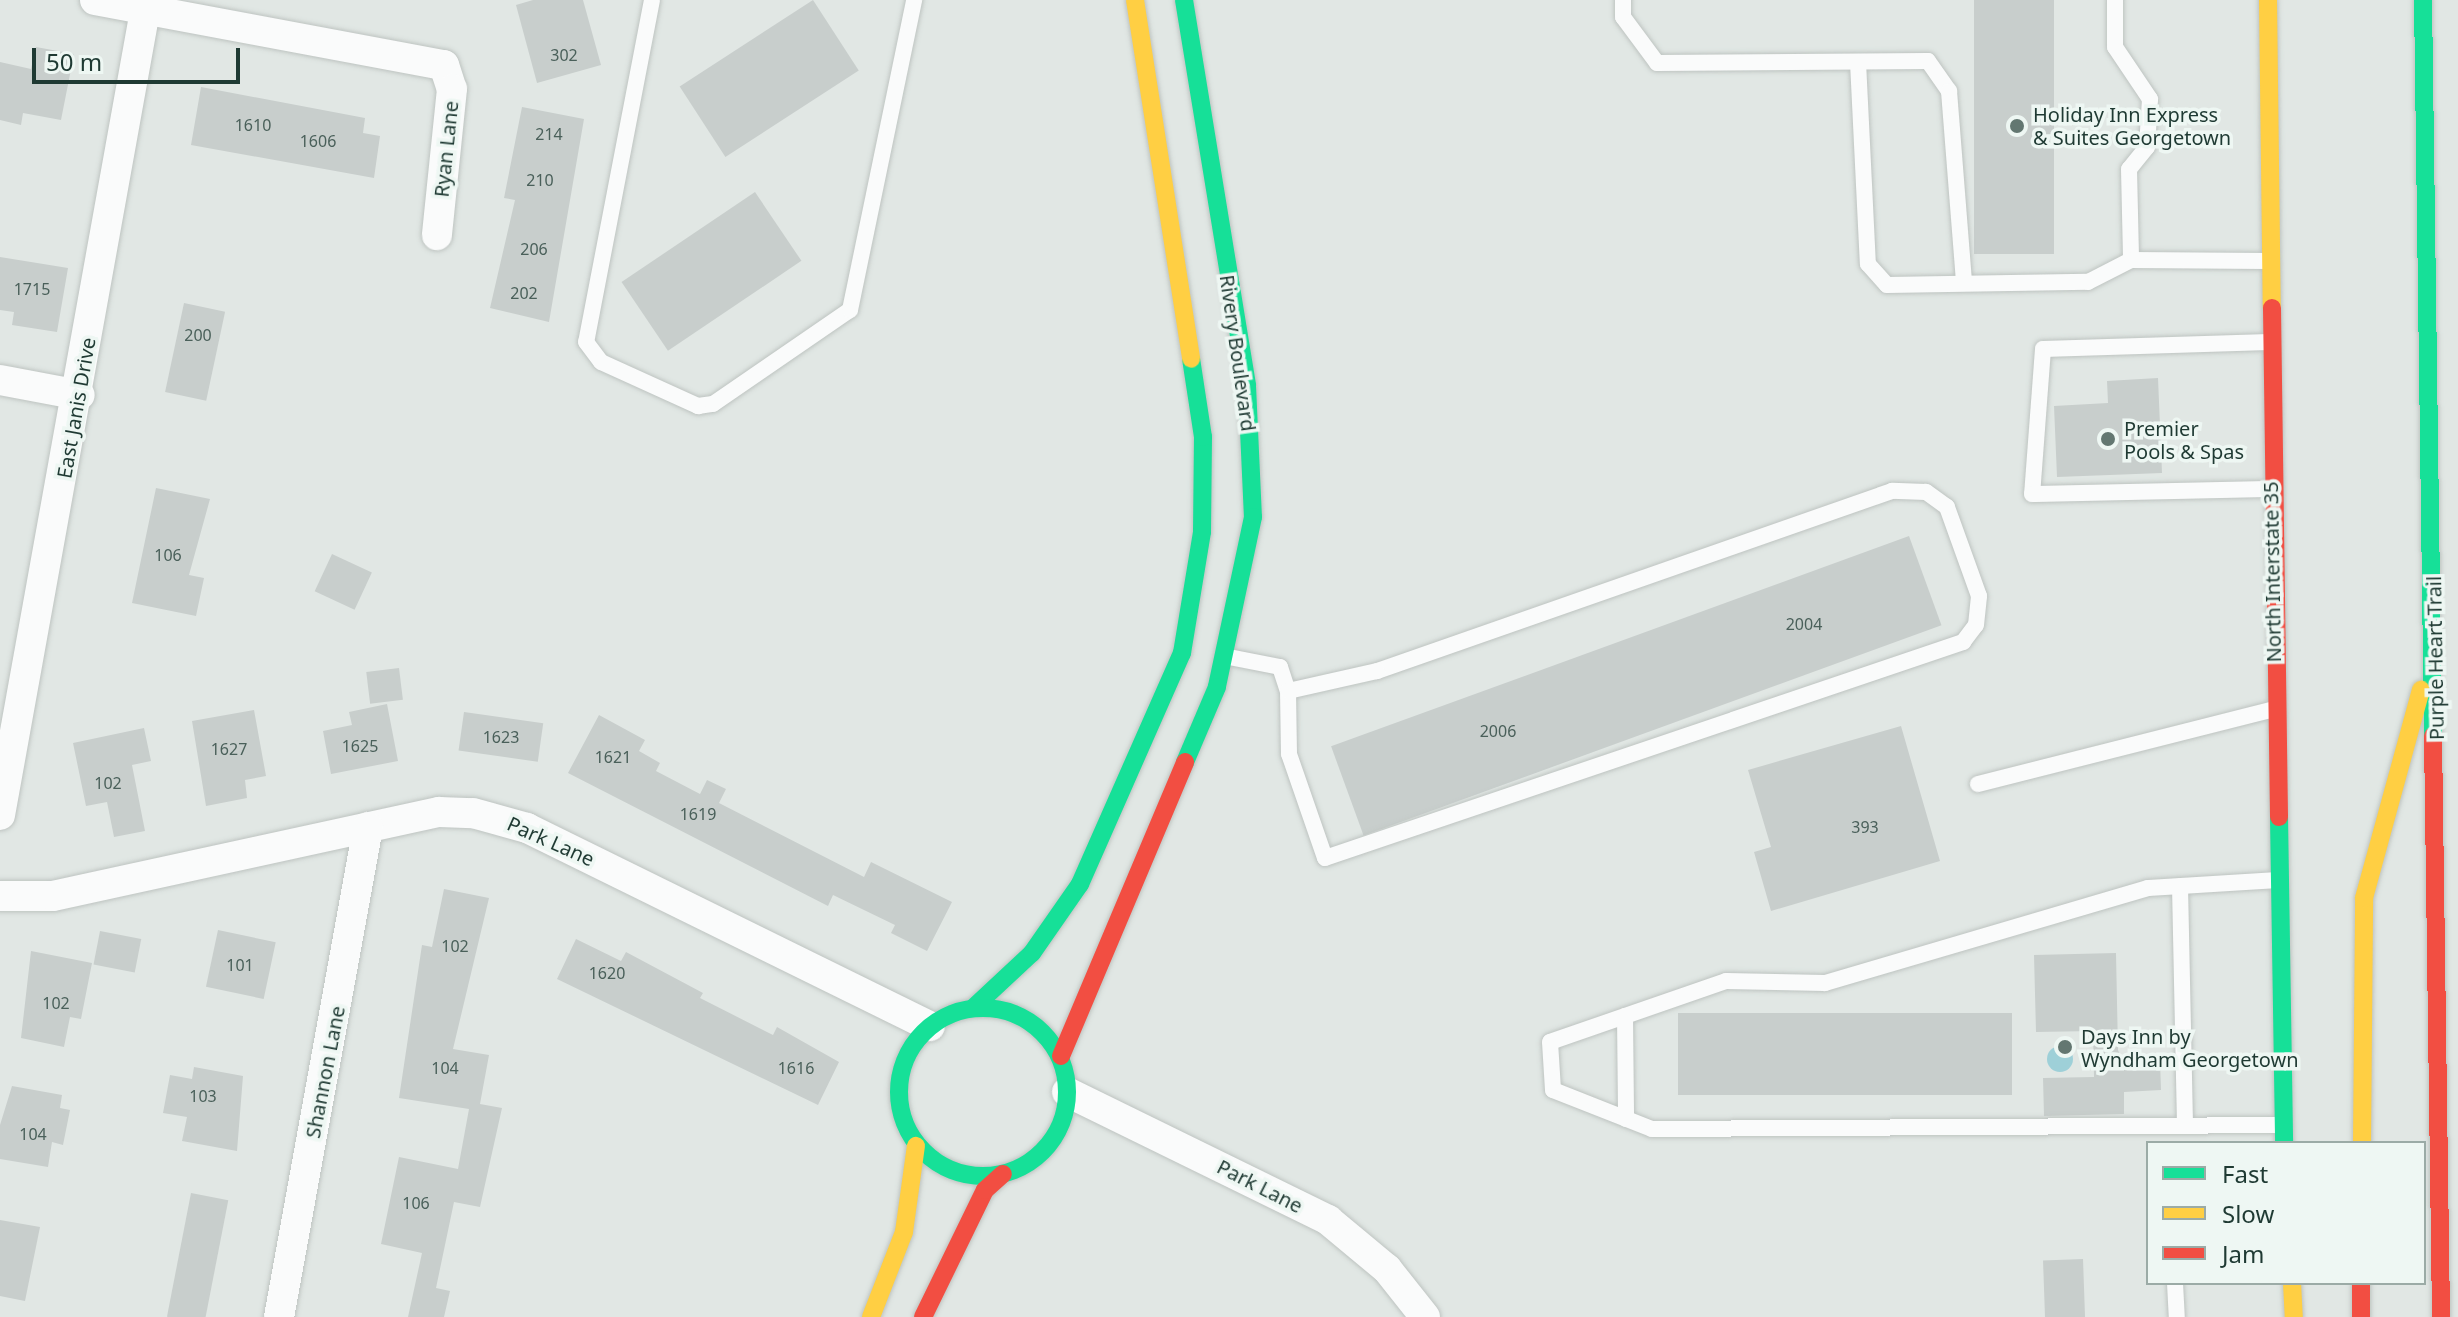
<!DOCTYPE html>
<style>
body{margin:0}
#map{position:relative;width:2458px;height:1317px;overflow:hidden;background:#e1e7e4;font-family:"Noto Sans",sans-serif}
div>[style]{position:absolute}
.water>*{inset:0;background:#9ed0d8}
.round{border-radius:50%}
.building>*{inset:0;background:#c8cecc;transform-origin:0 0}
.roads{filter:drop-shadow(0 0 2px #bec4c1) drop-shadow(0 0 2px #bec4c1)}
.lane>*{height:16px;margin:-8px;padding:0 8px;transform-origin:8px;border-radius:8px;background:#fafbfb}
.street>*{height:30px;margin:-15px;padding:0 15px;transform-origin:15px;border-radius:15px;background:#fafbfb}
.fast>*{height:18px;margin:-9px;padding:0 9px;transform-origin:9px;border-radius:9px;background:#16e098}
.fast>.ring{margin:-9px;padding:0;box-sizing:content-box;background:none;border:18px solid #16e098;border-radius:50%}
.slow>*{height:18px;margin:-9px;padding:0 9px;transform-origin:9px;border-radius:9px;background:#ffcf43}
.jam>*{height:18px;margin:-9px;padding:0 9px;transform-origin:9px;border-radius:9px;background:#f24e42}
.dots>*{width:22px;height:22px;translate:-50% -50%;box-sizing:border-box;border:4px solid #eef7f3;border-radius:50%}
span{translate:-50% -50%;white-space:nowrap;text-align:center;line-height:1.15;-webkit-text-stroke:7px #eef7f3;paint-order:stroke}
.number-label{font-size:16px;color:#4a605a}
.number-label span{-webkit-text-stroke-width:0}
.poi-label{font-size:20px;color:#1f3a33}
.left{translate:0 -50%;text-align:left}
.street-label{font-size:20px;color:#1f3a33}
.legend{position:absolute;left:2146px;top:1141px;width:280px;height:144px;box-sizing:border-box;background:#eef7f3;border:2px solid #9baba6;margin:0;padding:10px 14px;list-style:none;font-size:24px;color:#1f3a33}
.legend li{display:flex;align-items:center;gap:16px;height:40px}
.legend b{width:40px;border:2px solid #9baba6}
.scale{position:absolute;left:32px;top:48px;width:208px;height:36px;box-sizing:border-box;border:4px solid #1f3a33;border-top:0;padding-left:10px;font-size:24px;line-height:28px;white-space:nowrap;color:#1f3a33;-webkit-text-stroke:6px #eef7f3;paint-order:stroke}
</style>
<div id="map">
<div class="water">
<div class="round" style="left:2047px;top:1046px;width:26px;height:26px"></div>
</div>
<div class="building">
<div style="clip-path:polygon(533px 0,583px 0,601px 65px,537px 83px,516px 5px)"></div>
<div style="left:813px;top:0;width:84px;height:159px;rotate:57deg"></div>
<div style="left:1974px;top:0;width:80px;height:254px"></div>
<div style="clip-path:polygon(36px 47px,74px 54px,61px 120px,23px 113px,21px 125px,0 120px,0 62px,31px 69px)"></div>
<div style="clip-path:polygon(201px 87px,365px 118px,363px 133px,380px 136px,374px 178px,191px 145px)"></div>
<div style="clip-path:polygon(522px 107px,584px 119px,549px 322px,490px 308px,515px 200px,504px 198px)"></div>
<div style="left:755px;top:192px;width:83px;height:161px;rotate:56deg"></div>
<div style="clip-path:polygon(0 257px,68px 268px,57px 332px,12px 325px,14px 312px,0 310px)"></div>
<div style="left:184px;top:303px;width:42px;height:91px;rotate:12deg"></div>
<div style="clip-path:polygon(2158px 378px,2162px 473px,2057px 477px,2054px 406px,2108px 403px,2107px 381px)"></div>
<div style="clip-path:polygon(156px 488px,210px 499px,189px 575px,204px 578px,196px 616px,132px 603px)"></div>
<div style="left:1909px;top:536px;width:95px;height:615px;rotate:70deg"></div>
<div style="left:332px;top:554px;width:44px;height:41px;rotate:25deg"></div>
<div style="left:399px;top:668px;width:32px;height:33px;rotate:83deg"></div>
<div style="clip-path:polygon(387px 704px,398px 761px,331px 774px,323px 731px,352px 725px,349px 712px)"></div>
<div style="clip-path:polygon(254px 710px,266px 776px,245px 780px,247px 798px,206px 806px,192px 721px)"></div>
<div style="left:464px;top:712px;width:80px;height:39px;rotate:8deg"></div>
<div style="clip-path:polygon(599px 715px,645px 740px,639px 751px,660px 763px,656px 771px,700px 794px,707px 780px,726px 789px,719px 803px,864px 877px,871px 862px,952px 902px,927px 951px,891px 933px,895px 925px,833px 895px,828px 906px,568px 773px)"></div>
<div style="clip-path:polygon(1901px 726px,1940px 861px,1771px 911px,1754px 852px,1771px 847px,1748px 770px)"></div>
<div style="clip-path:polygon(144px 728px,151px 761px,132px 765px,145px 831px,114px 837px,107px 802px,86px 806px,73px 743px)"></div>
<div style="clip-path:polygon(444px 889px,489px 898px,453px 1049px,489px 1055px,480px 1104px,502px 1108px,480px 1207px,454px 1202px,436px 1288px,450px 1291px,444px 1317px,408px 1317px,422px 1253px,381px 1244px,399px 1157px,458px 1169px,469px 1109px,399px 1098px,422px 945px,432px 947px)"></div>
<div style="left:218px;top:930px;width:59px;height:58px;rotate:12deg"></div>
<div style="left:100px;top:931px;width:42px;height:34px;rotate:11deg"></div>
<div style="clip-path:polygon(576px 939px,621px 961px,626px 952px,703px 993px,700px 998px,773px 1035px,777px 1027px,839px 1062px,818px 1105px,557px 979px)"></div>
<div style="clip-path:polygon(31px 951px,92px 963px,81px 1019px,70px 1017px,64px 1047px,21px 1038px)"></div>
<div style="clip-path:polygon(2116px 953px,2118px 1050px,2123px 1062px,2160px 1061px,2161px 1090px,2124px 1092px,2124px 1114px,2044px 1116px,2043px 1078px,2094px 1077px,2093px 1031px,2036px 1032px,2034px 955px)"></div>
<div style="left:1678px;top:1013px;width:334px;height:82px"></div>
<div style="clip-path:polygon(194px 1067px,243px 1076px,237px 1151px,182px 1141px,187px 1117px,163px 1113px,170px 1075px,192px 1079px)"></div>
<div style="clip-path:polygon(12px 1086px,62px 1095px,60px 1108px,70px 1110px,63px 1145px,52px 1142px,48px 1167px,0 1159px,0 1125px)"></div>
<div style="left:191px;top:1193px;width:38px;height:126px;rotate:11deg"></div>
<div style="clip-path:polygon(0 1220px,40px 1227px,25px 1301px,0 1296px)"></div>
<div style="left:2083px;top:1259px;width:58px;height:40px;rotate:88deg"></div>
</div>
<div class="roads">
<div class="lane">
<div style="left:652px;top:0;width:348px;rotate:100.9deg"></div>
<div style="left:586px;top:342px;width:25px;rotate:53deg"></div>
<div style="left:601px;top:362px;width:107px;rotate:24.4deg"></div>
<div style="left:698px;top:406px;width:15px;rotate:-8deg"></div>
<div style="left:713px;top:404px;width:166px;rotate:-34.5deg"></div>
<div style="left:850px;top:310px;width:317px;rotate:-78.3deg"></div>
<div style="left:1623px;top:0;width:17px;rotate:90deg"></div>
<div style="left:1623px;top:17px;width:57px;rotate:53.5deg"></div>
<div style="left:1657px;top:63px;width:271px;rotate:-0.4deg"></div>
<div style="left:1928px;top:61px;width:37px;rotate:55deg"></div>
<div style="left:1949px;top:91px;width:190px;rotate:85.5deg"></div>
<div style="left:2115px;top:0;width:47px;rotate:90deg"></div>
<div style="left:2115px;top:47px;width:63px;rotate:56.1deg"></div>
<div style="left:2150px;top:99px;width:48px;rotate:93.6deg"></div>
<div style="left:2147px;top:147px;width:28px;rotate:129deg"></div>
<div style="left:2129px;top:169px;width:91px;rotate:88.7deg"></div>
<div style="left:1858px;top:62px;width:202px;rotate:87.2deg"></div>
<div style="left:1868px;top:264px;width:28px;rotate:48deg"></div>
<div style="left:1887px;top:285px;width:201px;rotate:-0.9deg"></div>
<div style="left:2088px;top:282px;width:48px;rotate:-27.1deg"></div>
<div style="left:2131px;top:260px;width:136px;rotate:0.4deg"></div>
<div style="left:2269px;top:342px;width:226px;rotate:178.2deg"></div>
<div style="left:2043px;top:349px;width:145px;rotate:94.3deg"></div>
<div style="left:2032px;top:494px;width:239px;rotate:-1.2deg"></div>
<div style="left:1229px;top:657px;width:52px;rotate:11.1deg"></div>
<div style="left:1280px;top:667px;width:25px;rotate:72deg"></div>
<div style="left:1288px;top:691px;width:63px;rotate:89.1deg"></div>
<div style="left:1289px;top:754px;width:110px;rotate:70.9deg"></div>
<div style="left:1325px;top:858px;width:674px;rotate:-18.7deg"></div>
<div style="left:1963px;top:642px;width:21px;rotate:-53deg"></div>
<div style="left:1976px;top:625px;width:29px;rotate:-84deg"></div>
<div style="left:1979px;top:596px;width:95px;rotate:-109.8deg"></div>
<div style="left:1947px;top:507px;width:26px;rotate:-144deg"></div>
<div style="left:1926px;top:492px;width:34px;rotate:-178deg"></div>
<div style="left:1892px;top:491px;width:546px;rotate:160.73deg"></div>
<div style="left:1377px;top:671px;width:91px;rotate:167.3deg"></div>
<div style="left:1978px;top:784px;width:306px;rotate:-14.2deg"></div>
<div style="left:2278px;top:880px;width:130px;rotate:176.5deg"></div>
<div style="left:2148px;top:888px;width:337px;rotate:163.6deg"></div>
<div style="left:1825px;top:983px;width:99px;rotate:-178.8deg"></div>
<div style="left:1726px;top:981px;width:186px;rotate:160.9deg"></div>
<div style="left:1550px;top:1042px;width:48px;rotate:86.4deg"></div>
<div style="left:1553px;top:1090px;width:106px;rotate:21.5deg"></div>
<div style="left:1652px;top:1129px;width:630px;rotate:-0.36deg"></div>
<div style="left:2180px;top:886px;width:238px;rotate:88.8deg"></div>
<div style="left:1625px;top:1016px;width:103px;rotate:89.4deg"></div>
<div style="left:2175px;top:1283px;width:34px;rotate:87deg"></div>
</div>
<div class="street">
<div style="left:95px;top:0;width:355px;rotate:10.6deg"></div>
<div style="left:444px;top:65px;width:25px;rotate:72deg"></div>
<div style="left:452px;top:89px;width:147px;rotate:95.9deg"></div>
<div style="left:0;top:380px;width:81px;rotate:10.6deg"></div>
<div style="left:0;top:815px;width:828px;rotate:-79.78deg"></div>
<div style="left:0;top:896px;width:53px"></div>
<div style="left:53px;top:896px;width:395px;rotate:-12.3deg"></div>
<div style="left:439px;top:812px;width:34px;rotate:2deg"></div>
<div style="left:473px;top:813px;width:56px;rotate:15.5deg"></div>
<div style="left:527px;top:828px;width:449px;rotate:26.2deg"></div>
<div style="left:1067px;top:1092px;width:291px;rotate:26.1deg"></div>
<div style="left:1328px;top:1220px;width:77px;rotate:39.7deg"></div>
<div style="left:1387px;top:1269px;width:61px;rotate:51.6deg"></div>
<div style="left:279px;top:1317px;width:498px;rotate:-79.7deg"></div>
</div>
<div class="fast">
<div style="left:1184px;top:0;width:391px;rotate:80.7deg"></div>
<div style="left:1247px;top:386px;width:131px;rotate:87.4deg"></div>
<div style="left:1253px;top:517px;width:174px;rotate:102deg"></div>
<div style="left:1217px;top:687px;width:82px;rotate:113.1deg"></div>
<div style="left:2423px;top:0;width:736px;rotate:89.22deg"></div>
<div style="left:2279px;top:817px;width:326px;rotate:89.1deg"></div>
<div style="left:973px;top:1008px;width:81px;rotate:-43deg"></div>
<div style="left:1032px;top:953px;width:84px;rotate:-55.2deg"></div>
<div style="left:1080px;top:884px;width:253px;rotate:-66.2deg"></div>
<div style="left:1182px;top:653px;width:123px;rotate:-80.6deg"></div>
<div style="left:1202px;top:532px;width:95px;rotate:-89.4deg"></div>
<div style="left:1203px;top:437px;width:79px;rotate:-98.7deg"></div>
<div class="ring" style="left:899px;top:1008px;width:150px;height:150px"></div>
</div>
<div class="slow">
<div style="left:1135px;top:0;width:363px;rotate:81.1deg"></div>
<div style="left:2268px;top:0;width:308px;rotate:89.3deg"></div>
<div style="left:2362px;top:1143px;width:245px;rotate:-89.5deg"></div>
<div style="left:2364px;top:898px;width:216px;rotate:-74.7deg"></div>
<div style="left:2292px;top:1283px;width:34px;rotate:87deg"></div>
<div style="left:871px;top:1317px;width:91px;rotate:-68.8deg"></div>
<div style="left:904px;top:1232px;width:87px;rotate:-82.1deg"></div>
</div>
<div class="jam">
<div style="left:2272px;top:308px;width:509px;rotate:89.21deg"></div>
<div style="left:2433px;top:736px;width:581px;rotate:89.21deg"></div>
<div style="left:1061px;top:1056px;width:319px;rotate:-67.1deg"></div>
<div style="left:2361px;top:1283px;width:34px;rotate:90deg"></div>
<div style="left:923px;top:1317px;width:141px;rotate:-64deg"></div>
<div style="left:985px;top:1190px;width:24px;rotate:-42deg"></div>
</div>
</div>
<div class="dots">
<div style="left:2017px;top:126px;background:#637771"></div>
<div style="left:2108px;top:439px;background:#637771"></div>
<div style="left:2065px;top:1047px;background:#637771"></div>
</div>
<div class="number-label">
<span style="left:564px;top:55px">302</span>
<span style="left:253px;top:125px">1610</span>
<span style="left:549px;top:134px">214</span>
<span style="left:318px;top:141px">1606</span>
<span style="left:540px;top:180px">210</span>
<span style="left:534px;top:249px">206</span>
<span style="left:32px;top:289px">1715</span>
<span style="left:524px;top:293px">202</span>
<span style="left:198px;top:335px">200</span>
<span style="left:168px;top:555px">106</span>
<span style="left:1804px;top:624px">2004</span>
<span style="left:1498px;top:731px">2006</span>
<span style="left:501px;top:737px">1623</span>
<span style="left:360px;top:746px">1625</span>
<span style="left:229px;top:749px">1627</span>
<span style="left:613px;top:757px">1621</span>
<span style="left:108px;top:783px">102</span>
<span style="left:698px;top:814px">1619</span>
<span style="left:1865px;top:827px">393</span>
<span style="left:455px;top:946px">102</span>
<span style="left:240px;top:965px">101</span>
<span style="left:607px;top:973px">1620</span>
<span style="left:56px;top:1003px">102</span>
<span style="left:445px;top:1068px">104</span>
<span style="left:796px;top:1068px">1616</span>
<span style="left:203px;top:1096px">103</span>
<span style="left:33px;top:1134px">104</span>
<span style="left:416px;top:1203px">106</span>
</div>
<div class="poi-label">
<span class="left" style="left:2033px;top:126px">Holiday Inn Express<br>&amp; Suites Georgetown</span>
<span class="left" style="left:2124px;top:440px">Premier<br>Pools &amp; Spas</span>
<span class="left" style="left:2081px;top:1048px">Days Inn by<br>Wyndham Georgetown</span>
</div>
<div class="street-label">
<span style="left:446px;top:149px;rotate:-84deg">Ryan Lane</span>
<span style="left:1238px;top:353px;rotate:82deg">Rivery Boulevard</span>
<span style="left:76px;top:408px;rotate:-80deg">East Janis Drive</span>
<span style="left:2272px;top:572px;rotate:-91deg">North Interstate 35</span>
<span style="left:2435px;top:658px;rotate:-91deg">Purple Heart Trail</span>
<span style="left:551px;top:841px;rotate:24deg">Park Lane</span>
<span style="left:325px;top:1072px;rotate:-79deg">Shannon Lane</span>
<span style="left:1260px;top:1186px;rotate:27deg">Park Lane</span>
</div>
<ul class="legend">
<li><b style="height:10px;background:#16e098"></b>Fast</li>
<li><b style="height:10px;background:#ffcf43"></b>Slow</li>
<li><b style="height:10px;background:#f24e42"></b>Jam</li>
</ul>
<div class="scale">50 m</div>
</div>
